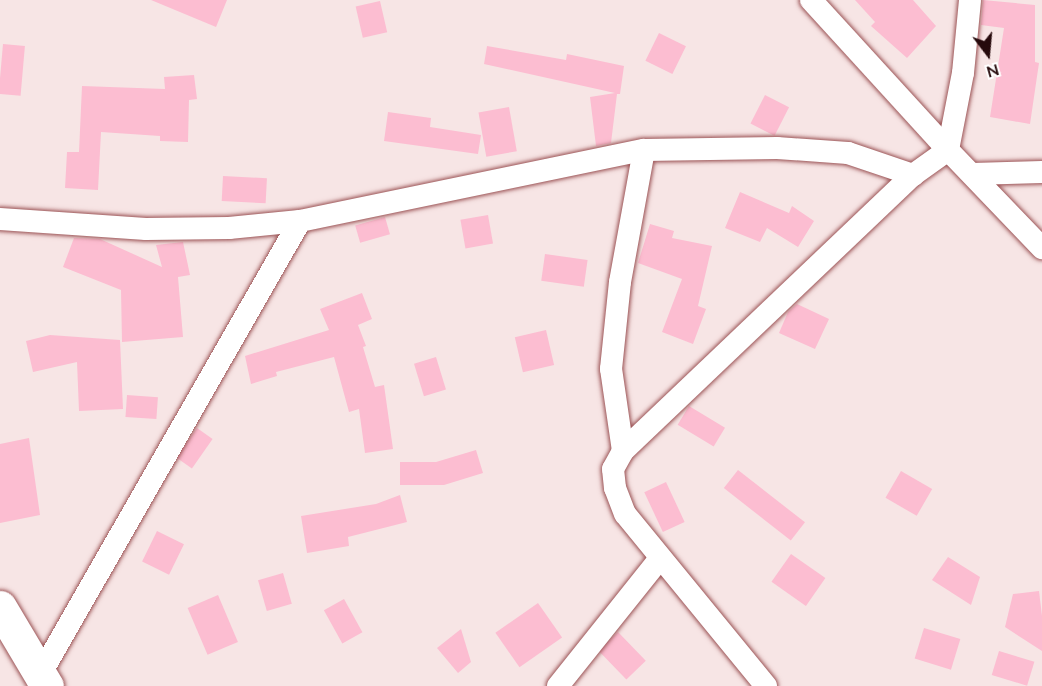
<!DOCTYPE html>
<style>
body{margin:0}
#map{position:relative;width:1042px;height:686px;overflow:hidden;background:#f7e5e5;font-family:Mulish,sans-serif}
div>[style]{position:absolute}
.building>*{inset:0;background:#fcbdd1;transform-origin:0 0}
.roads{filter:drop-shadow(0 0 2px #9b5355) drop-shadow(0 0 2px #9b5355)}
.street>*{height:22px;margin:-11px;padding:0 11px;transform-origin:11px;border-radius:11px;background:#fff}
.primary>*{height:33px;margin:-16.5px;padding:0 16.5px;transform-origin:16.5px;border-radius:16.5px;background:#fff}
span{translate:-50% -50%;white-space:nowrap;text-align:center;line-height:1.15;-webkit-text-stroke:5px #fff;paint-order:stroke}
.north{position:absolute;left:958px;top:24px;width:60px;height:60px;-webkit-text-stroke:4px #fff;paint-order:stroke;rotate:164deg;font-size:16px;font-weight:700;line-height:24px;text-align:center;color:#260a0c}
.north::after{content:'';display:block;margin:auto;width:21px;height:27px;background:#260a0c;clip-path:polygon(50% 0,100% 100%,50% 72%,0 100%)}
</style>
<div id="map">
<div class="building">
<div style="clip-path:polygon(151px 0,227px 0,216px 27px)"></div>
<div style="clip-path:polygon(855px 0,913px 0,936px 26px,907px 58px,871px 26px,875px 22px)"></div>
<div style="clip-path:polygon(983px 0,1035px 5px,1035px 62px,1039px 63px,1030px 124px,990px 117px,1004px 28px,981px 25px)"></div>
<div style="left:380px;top:1px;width:32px;height:25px;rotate:77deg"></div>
<div style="left:659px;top:33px;width:30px;height:31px;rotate:26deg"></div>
<div style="left:3px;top:44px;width:22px;height:50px;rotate:5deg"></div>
<div style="clip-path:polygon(487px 46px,566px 60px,567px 54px,624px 66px,620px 94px,617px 94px,611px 143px,596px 146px,590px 97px,615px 93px,484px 64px)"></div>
<div style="clip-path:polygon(194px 75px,197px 99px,189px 100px,188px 142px,160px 141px,160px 136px,101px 132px,98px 190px,65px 188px,67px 152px,79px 152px,82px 86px,165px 89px,164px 77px)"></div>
<div style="left:765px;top:95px;width:27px;height:32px;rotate:27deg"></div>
<div style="left:509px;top:107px;width:45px;height:31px;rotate:80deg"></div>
<div style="clip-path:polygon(388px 112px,431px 118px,430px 127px,481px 135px,478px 154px,384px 141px)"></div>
<div style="left:223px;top:176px;width:44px;height:25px;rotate:3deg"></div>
<div style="clip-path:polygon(740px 192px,789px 213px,792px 206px,814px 221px,798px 247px,767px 228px,760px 242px,725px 228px)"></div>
<div style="left:488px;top:215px;width:29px;height:28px;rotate:80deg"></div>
<div style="left:385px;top:217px;width:18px;height:31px;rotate:74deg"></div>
<div style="clip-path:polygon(650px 224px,674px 231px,672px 238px,712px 246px,698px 306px,706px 309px,693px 344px,662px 332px,682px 279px,638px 263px)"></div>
<div style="clip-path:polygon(74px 238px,100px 239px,162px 267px,156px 245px,183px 242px,190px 275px,178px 277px,183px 337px,122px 342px,121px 290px,63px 267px)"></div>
<div style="left:545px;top:254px;width:43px;height:27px;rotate:8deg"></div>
<div style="clip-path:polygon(362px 293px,372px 319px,358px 325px,366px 346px,363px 347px,375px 387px,384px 385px,393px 449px,365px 453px,359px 409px,349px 412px,334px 357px,276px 372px,277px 376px,251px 384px,245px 356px,329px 330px,320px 309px)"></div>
<div style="clip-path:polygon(797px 304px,829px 319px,815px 349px,779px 333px,788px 312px)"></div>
<div style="left:546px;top:330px;width:36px;height:32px;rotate:77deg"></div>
<div style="clip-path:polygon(50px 335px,120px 340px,123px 409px,79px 411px,77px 362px,33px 372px,26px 341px)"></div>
<div style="left:436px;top:357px;width:34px;height:23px;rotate:73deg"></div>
<div style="left:127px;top:395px;width:31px;height:22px;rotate:4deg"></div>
<div style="left:689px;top:406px;width:42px;height:22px;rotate:31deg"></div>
<div style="left:197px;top:428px;width:19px;height:36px;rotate:35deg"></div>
<div style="clip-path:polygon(29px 438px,40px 515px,0 523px,0 444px)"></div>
<div style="clip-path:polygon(476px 450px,483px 473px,444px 485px,400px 485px,400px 462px,436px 462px)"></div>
<div style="left:738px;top:470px;width:85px;height:23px;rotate:38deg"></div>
<div style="left:901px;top:471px;width:36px;height:31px;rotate:30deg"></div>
<div style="left:666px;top:482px;width:44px;height:24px;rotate:65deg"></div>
<div style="clip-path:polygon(400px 495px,407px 522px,348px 537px,349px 546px,307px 553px,301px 516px,376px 504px)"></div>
<div style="left:157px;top:531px;width:30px;height:34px;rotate:26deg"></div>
<div style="left:791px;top:554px;width:42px;height:34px;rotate:35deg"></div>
<div style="clip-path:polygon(948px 557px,980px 577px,971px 605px,932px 580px)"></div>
<div style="left:283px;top:573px;width:32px;height:26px;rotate:74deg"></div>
<div style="clip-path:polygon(1039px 591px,1042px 616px,1042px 651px,1005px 627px,1013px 594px)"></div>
<div style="left:218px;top:595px;width:51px;height:33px;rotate:67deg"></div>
<div style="left:344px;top:599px;width:38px;height:23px;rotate:61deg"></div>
<div style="left:538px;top:603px;width:42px;height:52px;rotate:55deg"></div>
<div style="left:924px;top:628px;width:38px;height:32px;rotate:17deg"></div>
<div style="clip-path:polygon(461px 629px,471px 662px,458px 673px,437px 648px)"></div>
<div style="left:618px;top:632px;width:40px;height:27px;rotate:46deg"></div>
<div style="left:999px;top:651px;width:37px;height:25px;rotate:17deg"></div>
</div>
<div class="roads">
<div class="street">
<div style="left:811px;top:0;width:203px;rotate:47.6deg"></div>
<div style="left:948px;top:150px;width:136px;rotate:46.2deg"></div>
<div style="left:972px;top:174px;width:70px;rotate:-1.6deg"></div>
<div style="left:0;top:219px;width:146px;rotate:3.9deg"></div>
<div style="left:146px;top:229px;width:83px;rotate:-0.7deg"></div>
<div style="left:229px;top:228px;width:71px;rotate:-5.6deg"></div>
<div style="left:300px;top:221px;width:351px;rotate:-11.7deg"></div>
<div style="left:644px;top:150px;width:133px;rotate:-0.9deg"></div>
<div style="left:777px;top:148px;width:71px;rotate:4deg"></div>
<div style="left:848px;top:153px;width:69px;rotate:18.7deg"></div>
<div style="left:623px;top:451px;width:83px;rotate:-98.3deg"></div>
<div style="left:611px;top:369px;width:87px;rotate:-84.1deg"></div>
<div style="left:620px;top:282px;width:134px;rotate:-79.7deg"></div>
<div style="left:40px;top:675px;width:523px;rotate:-60.2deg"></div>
<div style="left:558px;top:686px;width:164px;rotate:-51.4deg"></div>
<div style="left:766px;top:686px;width:222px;rotate:-129.3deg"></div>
<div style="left:625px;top:514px;width:28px;rotate:-111deg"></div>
<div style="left:615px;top:488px;width:19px;rotate:-96deg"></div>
<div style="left:613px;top:469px;width:21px;rotate:-61deg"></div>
<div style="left:623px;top:451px;width:400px;rotate:-43.6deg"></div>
<div style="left:913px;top:175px;width:43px;rotate:-35.5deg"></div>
<div style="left:948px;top:150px;width:78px;rotate:-79deg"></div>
<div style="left:963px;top:73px;width:73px;rotate:-84.5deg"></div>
</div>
<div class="primary">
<div style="left:0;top:607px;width:92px;rotate:59.3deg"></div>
</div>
</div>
<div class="north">N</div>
</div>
